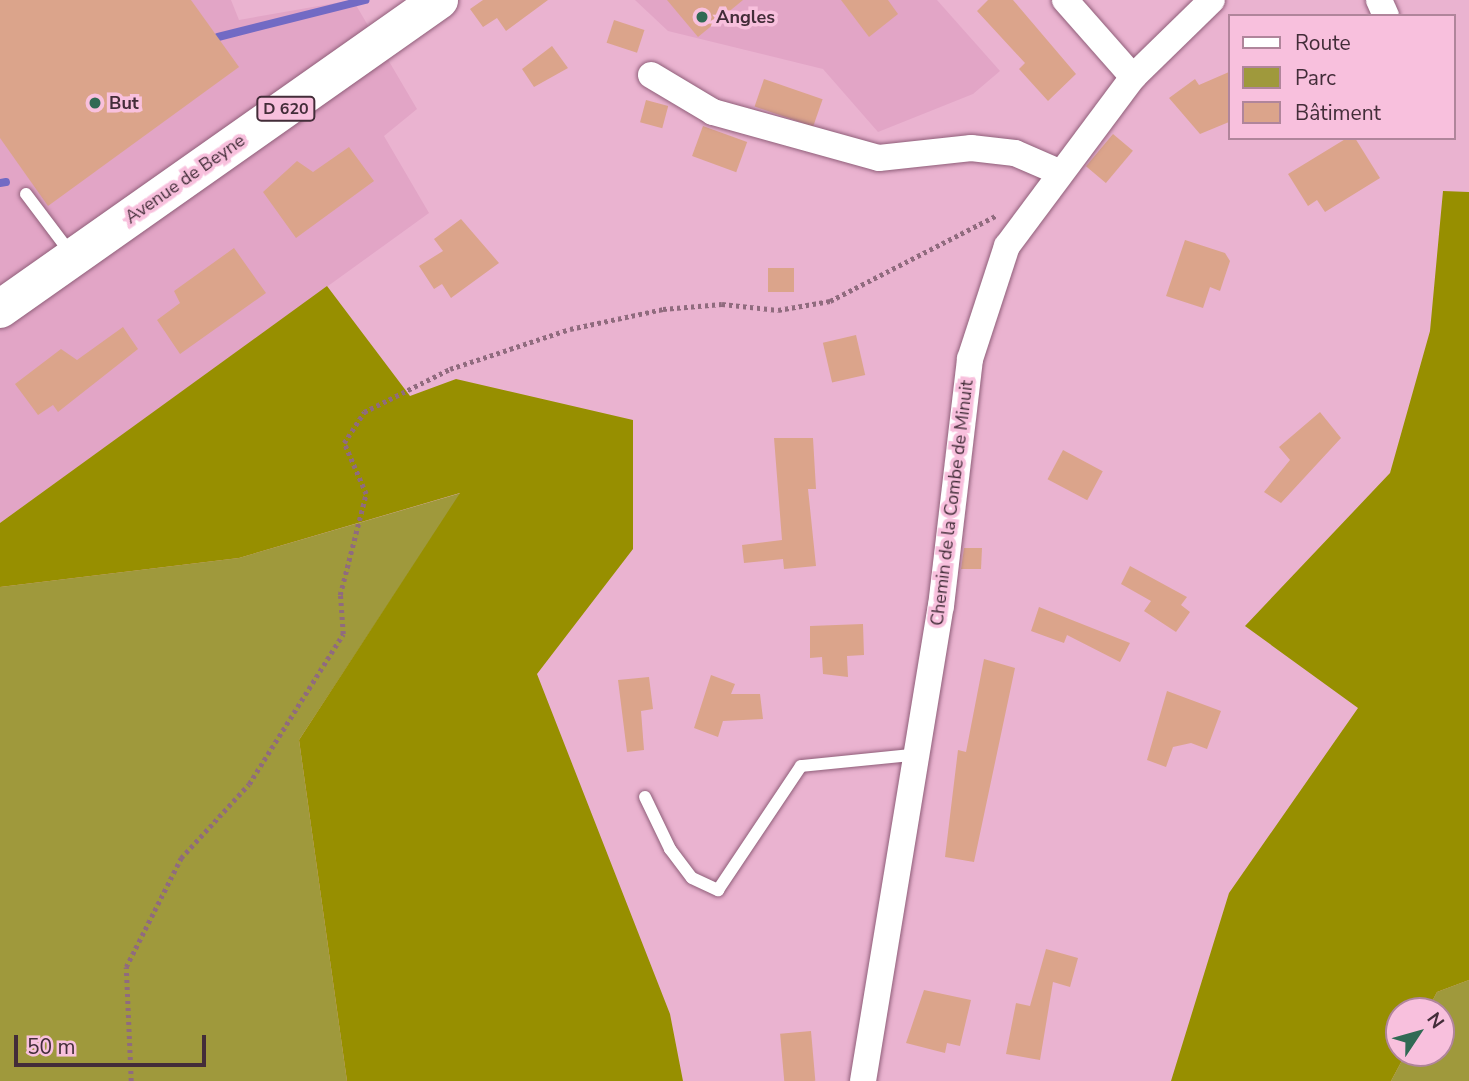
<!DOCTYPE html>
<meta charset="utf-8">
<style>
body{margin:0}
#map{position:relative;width:1469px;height:1081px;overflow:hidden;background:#eab3d0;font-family:"Nunito Sans",sans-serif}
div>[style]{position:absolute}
.built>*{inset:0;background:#e2a5c6}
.green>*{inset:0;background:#9f993c}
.forest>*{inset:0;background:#978f00}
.stream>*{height:8px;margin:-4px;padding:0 4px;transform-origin:4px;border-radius:4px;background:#726ac4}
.building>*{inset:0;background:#dba48b;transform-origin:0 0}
.path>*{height:4.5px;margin-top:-2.25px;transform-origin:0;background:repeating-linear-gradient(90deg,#906b7e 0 3.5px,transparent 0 7px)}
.roads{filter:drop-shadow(0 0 2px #8f5e79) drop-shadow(0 0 2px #8f5e79)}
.service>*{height:12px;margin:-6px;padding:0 6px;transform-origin:6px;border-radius:6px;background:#fff}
.minor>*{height:26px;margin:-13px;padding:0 13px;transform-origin:13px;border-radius:13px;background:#fff}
.primary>*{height:38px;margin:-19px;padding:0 19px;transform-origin:19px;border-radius:19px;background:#fff}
.dots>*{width:19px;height:19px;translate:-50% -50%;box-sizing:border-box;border:4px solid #f8c0dd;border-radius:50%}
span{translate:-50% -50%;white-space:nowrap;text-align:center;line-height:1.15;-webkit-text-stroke:7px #f8c0dd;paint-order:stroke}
.shield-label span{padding:2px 5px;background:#f8c0dd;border:2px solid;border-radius:5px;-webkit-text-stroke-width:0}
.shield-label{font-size:16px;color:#432d39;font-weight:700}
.poi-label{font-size:18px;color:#432d39;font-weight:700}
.left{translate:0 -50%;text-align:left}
.street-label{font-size:18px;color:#432d39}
.legend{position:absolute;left:1228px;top:14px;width:228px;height:126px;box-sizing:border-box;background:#f8c0dd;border:2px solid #b0859b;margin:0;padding:9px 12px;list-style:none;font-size:21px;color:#432d39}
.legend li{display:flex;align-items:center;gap:14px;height:35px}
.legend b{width:35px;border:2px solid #b0859b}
.north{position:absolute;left:1385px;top:997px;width:70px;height:70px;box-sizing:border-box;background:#f8c0dd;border:2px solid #b0859b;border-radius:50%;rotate:54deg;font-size:19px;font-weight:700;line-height:28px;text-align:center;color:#432d39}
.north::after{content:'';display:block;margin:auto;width:24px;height:32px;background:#306a54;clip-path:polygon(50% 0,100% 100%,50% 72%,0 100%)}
.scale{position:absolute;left:14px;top:1035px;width:192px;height:32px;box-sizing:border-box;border:4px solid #432d39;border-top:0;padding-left:9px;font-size:21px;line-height:24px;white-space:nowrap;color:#432d39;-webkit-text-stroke:5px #f8c0dd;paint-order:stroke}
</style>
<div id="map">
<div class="built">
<div style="clip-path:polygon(0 0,231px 0,239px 20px,353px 0,417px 109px,384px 136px,429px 213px,0 523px)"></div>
<div style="clip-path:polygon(635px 0,937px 0,1000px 71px,973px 94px,878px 132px,823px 69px,668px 31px)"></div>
</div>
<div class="green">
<div style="clip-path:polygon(461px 493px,299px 740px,347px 1081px,0 1081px,0 587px,239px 558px)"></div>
<div style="clip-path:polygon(1469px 980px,1469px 1081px,1391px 1081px,1406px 1053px,1441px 1053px,1441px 1011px,1427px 1011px,1437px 992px)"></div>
</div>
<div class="forest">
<div style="clip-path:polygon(1443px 191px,1469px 192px,1469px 980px,1437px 992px,1427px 1011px,1399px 1011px,1399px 1053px,1406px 1053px,1391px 1081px,1171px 1081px,1229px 893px,1358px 708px,1245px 626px,1390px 473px,1430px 331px)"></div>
<div style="clip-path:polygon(327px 286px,410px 396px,456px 379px,633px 420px,633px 549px,537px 674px,670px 1014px,683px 1081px,347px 1081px,299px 740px,460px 493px,239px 558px,0 587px,0 523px)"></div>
</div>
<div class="stream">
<div style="left:218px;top:37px;width:152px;rotate:-14.1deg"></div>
<div style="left:0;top:183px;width:6px;rotate:-9deg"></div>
</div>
<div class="building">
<div style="clip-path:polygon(0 0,191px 0,239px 67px,48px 206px,0 138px)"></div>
<div style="clip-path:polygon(483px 0,548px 0,506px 31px,497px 18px,483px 27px,470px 9px)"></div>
<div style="clip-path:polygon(667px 0,743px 0,698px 37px)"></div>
<div style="clip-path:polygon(841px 0,888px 0,898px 14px,869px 37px)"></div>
<div style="clip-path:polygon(988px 0,1013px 0,1076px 74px,1048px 101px,1019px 69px,1025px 63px,977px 11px)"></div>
<div style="left:614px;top:20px;width:32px;height:24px;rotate:18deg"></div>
<div style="clip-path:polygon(552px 46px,568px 68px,534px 87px,522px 69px)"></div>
<div style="clip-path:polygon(1229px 72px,1229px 122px,1200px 134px,1169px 98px,1195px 79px,1199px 85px)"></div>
<div style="left:764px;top:79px;width:62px;height:29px;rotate:19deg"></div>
<div style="left:646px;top:100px;width:23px;height:23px;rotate:15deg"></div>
<div style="left:703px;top:126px;width:47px;height:32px;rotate:20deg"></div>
<div style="left:1113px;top:134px;width:26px;height:42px;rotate:40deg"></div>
<div style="clip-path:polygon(1347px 138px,1355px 138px,1380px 178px,1325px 212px,1317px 200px,1308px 206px,1288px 174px)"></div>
<div style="clip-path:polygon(349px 147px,374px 181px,296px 238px,263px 192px,297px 161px,313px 172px)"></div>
<div style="clip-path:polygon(461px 219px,499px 263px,451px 298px,442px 284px,434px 289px,419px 266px,443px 251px,434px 239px)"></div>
<div style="clip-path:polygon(1185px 240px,1225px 253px,1230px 261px,1220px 291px,1210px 287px,1203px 308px,1166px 296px)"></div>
<div style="clip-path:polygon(234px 248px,266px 293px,180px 354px,157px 320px,180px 303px,174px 291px)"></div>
<div style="left:794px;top:268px;width:24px;height:26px;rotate:90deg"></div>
<div style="clip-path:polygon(123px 327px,138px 349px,58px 412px,53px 405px,38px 415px,15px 384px,61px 349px,77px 360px)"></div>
<div style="left:856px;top:335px;width:41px;height:34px;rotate:77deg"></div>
<div style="clip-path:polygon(1320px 412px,1341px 438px,1281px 503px,1264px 492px,1290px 460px,1279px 447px)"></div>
<div style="clip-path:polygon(774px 438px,813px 438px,816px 489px,808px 489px,816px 566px,784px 569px,783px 559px,744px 563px,742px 545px,782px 540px)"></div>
<div style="left:1063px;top:450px;width:45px;height:33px;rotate:28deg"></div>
<div style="clip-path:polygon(964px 548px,982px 548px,981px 569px,961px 569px)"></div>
<div style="clip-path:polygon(1130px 566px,1187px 597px,1181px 605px,1190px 612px,1176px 632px,1144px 611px,1151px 601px,1121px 584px)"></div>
<div style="clip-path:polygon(1039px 607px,1130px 643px,1120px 662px,1067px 635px,1064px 643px,1031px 631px)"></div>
<div style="clip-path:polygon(863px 624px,864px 655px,847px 656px,848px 677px,823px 674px,822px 657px,810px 658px,810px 626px)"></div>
<div style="clip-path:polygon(984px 659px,1015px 668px,974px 862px,945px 857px,958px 750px,966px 752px)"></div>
<div style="clip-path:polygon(711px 675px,735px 684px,731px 694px,760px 694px,763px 719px,723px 721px,718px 737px,694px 728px)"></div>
<div style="clip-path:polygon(649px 677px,653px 709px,641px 711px,644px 750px,627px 752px,618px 680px)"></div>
<div style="clip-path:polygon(1167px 691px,1221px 711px,1207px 749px,1191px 743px,1173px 747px,1166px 767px,1147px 760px)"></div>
<div style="clip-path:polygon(1046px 949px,1078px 958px,1070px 987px,1053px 982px,1040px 1060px,1006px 1054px,1016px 1003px,1030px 1006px)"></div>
<div style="clip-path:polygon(924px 990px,971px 1000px,960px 1046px,947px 1043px,945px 1053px,906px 1043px)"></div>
<div style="left:811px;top:1031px;width:50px;height:31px;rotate:85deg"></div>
</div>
<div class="path">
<div style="left:131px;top:1081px;width:114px;rotate:-92.5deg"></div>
<div style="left:126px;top:967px;width:122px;rotate:-63.2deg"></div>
<div style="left:181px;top:858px;width:100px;rotate:-47.4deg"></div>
<div style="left:249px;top:784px;width:177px;rotate:-57.9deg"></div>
<div style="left:343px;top:634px;width:39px;rotate:-94deg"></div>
<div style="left:340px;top:595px;width:104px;rotate:-75.6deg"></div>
<div style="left:366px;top:494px;width:56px;rotate:-113.3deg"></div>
<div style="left:344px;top:443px;width:37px;rotate:-57deg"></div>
<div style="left:364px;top:412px;width:96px;rotate:-26.6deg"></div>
<div style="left:450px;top:369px;width:126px;rotate:-18.4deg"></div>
<div style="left:570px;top:329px;width:95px;rotate:-12.1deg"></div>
<div style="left:663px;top:309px;width:59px;rotate:-4.8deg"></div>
<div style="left:722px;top:304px;width:56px;rotate:6.1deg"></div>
<div style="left:778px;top:310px;width:53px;rotate:-9.8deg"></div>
<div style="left:830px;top:301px;width:188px;rotate:-27.2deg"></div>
</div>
<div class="roads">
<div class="service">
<div style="left:26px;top:194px;width:76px;rotate:53deg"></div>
<div style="left:645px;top:797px;width:58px;rotate:64.3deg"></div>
<div style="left:670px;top:849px;width:36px;rotate:53deg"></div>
<div style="left:692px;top:878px;width:29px;rotate:25deg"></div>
<div style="left:718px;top:890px;width:149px;rotate:-56.2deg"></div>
<div style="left:801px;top:766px;width:112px;rotate:-5.7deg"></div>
</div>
<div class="minor">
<div style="left:1065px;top:0;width:103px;rotate:48.6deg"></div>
<div style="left:1379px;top:0;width:17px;rotate:66deg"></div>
<div style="left:651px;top:75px;width:72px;rotate:30.8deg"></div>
<div style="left:713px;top:112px;width:172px;rotate:15.5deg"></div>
<div style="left:879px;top:158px;width:93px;rotate:-6.2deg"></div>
<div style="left:971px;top:148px;width:44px;rotate:6.5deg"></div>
<div style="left:1015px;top:153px;width:50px;rotate:23.5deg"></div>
<div style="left:863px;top:1081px;width:481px;rotate:-80.7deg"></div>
<div style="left:941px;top:606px;width:249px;rotate:-83.3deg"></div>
<div style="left:970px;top:359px;width:119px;rotate:-71.9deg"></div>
<div style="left:1007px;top:246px;width:211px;rotate:-53.3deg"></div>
<div style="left:1133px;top:77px;width:110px;rotate:-44.3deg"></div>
</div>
<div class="primary">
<div style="left:0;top:309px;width:537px;rotate:-35.14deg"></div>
</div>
</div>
<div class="dots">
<div style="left:702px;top:17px;background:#306a54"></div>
<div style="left:95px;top:103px;background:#306a54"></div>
</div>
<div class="shield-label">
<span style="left:286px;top:109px">D 620</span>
</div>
<div class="poi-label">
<span class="left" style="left:716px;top:17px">Angles</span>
<span class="left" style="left:109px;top:103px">But</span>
</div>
<div class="street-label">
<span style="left:185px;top:179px;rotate:-35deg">Avenue de Beyne</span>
<span style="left:952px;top:503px;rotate:-83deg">Chemin de la Combe de Minuit</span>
</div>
<ul class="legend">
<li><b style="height:9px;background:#fff"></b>Route</li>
<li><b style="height:19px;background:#9f993c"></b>Parc</li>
<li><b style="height:19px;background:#dba48b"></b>Bâtiment</li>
</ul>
<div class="north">N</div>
<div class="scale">50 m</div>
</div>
